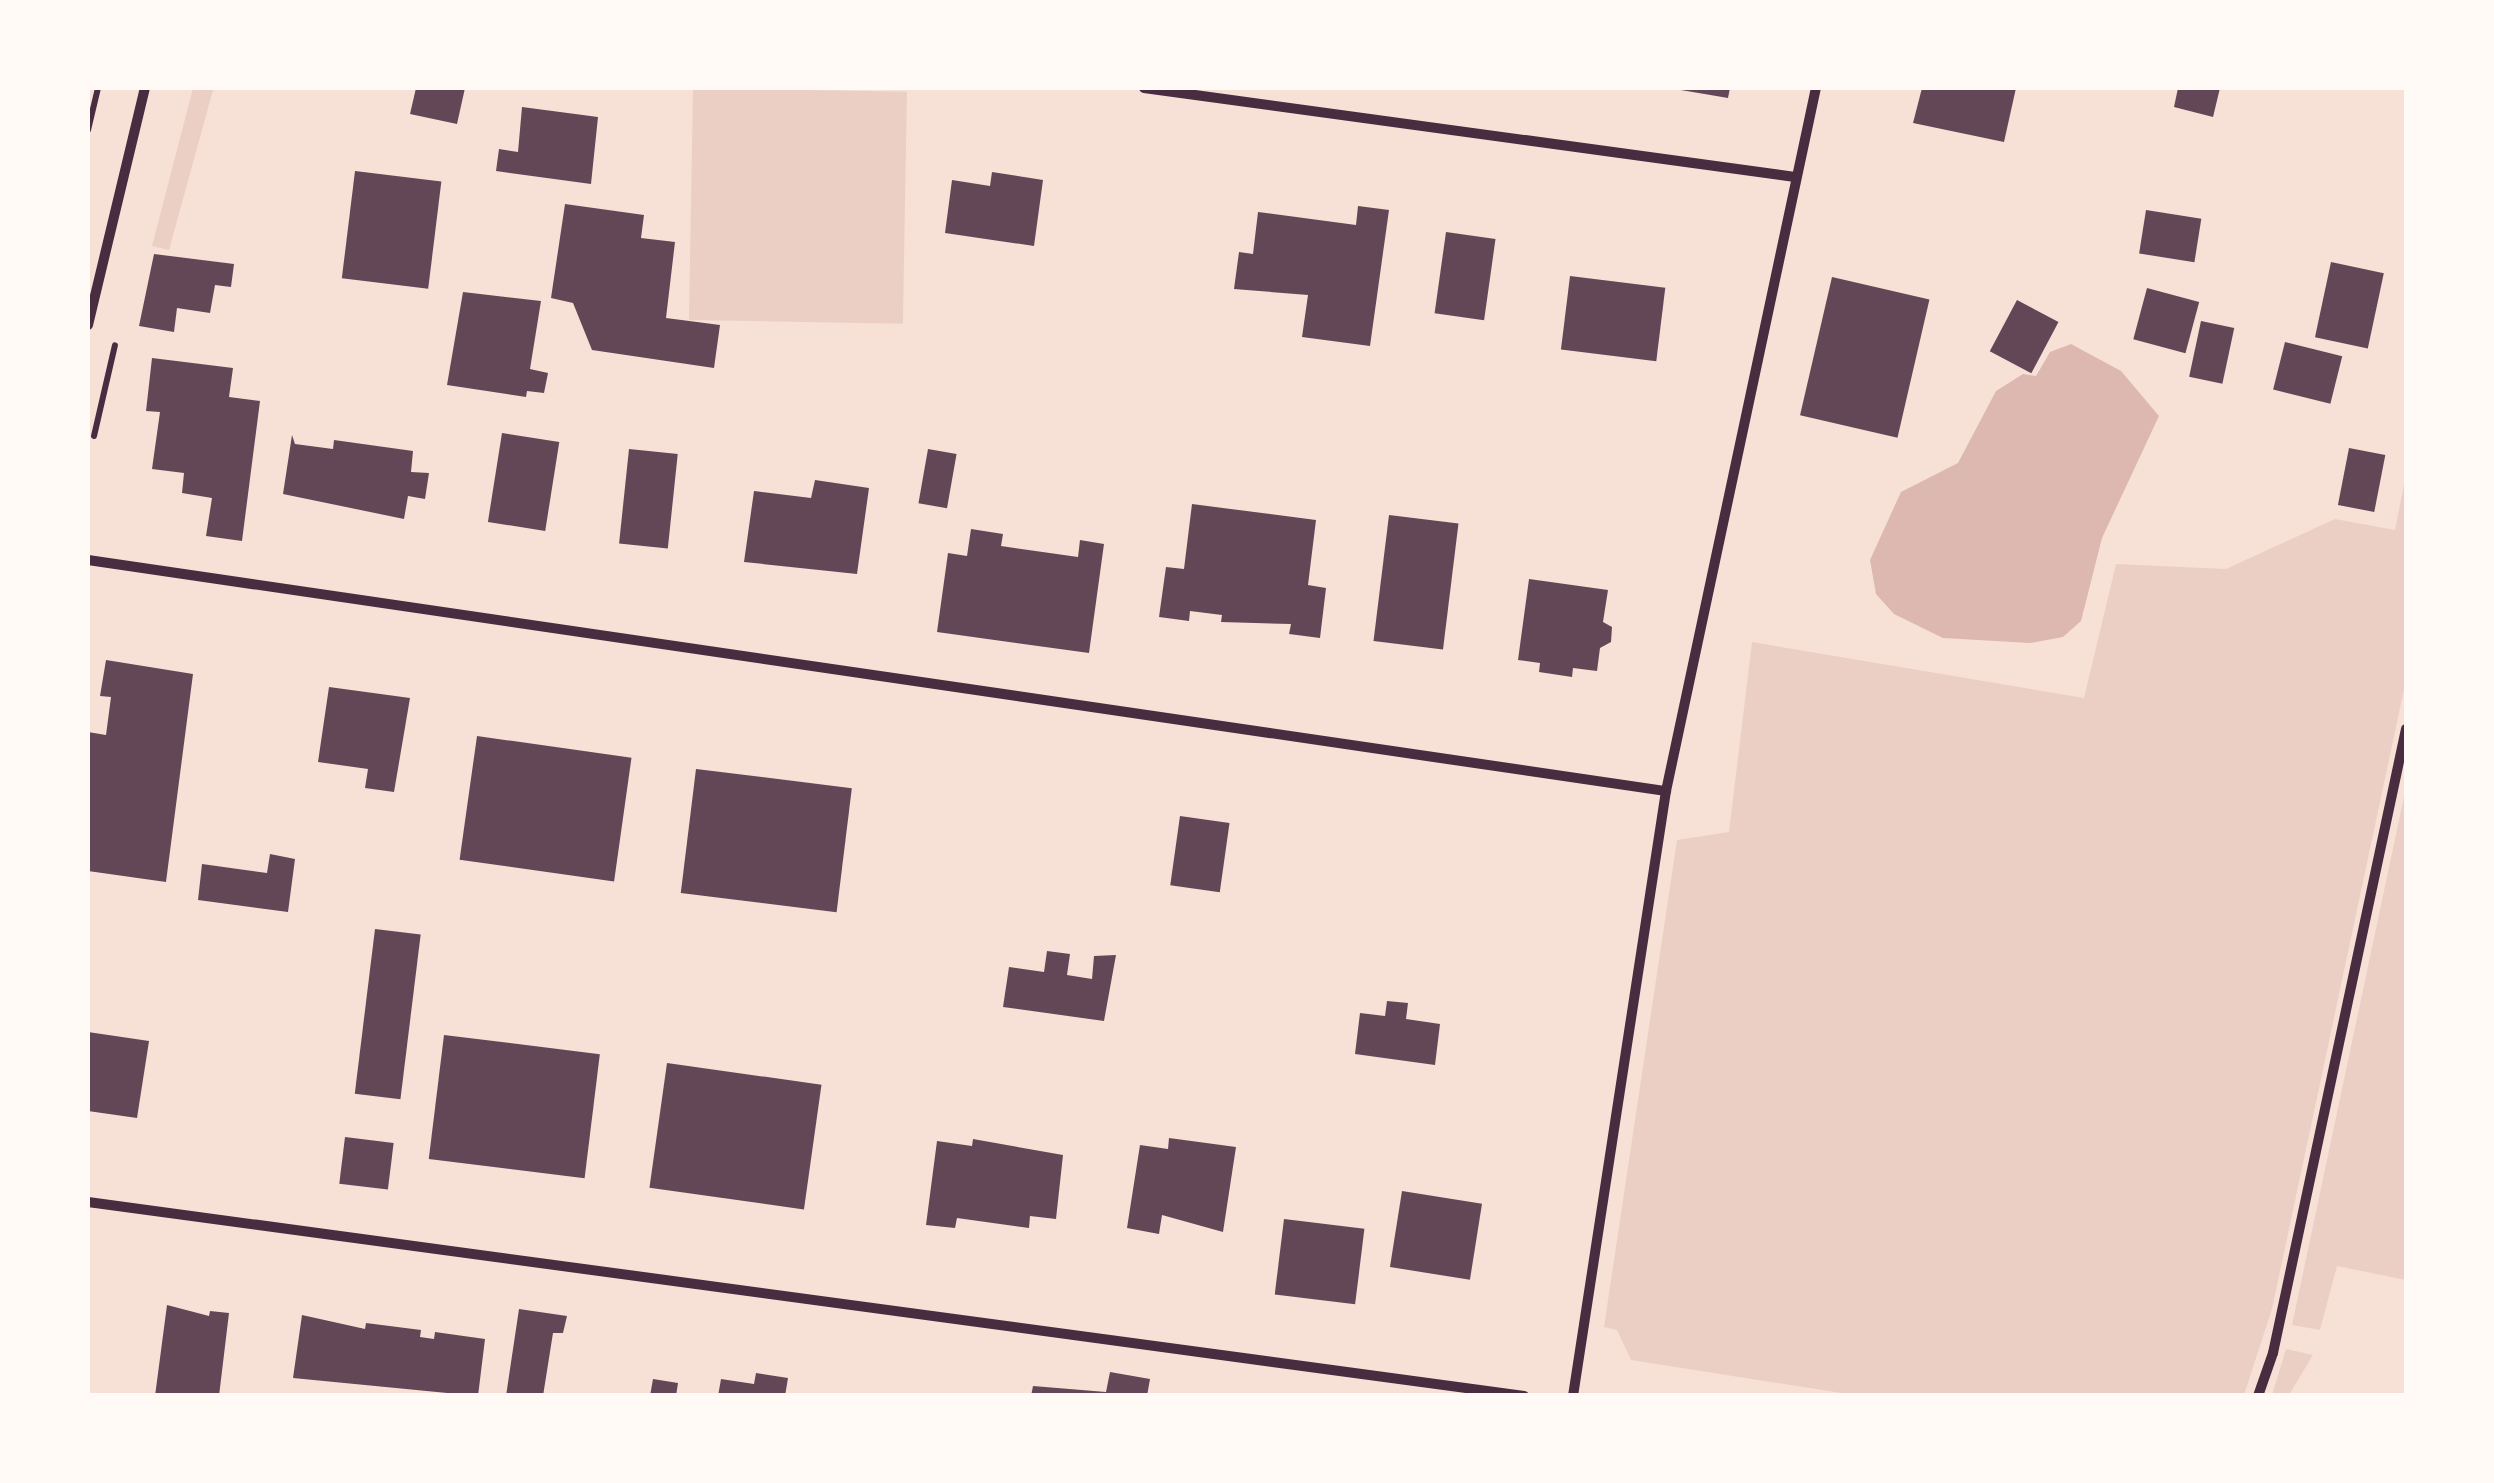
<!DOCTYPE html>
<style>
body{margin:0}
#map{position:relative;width:2494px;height:1483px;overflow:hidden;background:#f7e1d7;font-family:Jost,sans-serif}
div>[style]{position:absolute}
.green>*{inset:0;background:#ebcfc5;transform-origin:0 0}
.water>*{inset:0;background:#dcb8b0}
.building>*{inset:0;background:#644757;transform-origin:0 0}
.path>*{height:6px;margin:-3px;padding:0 3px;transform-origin:3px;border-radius:3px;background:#4a2c40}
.minor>*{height:10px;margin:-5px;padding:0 5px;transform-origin:5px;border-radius:5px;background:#4a2c40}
span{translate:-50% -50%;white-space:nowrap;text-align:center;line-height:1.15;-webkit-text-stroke:8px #fffaf5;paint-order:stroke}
.frame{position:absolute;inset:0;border:90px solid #fffaf5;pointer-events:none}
</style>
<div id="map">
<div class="green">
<div style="clip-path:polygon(193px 88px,213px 90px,169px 250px,152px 246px)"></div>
<div style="left:693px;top:88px;width:214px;height:232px;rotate:1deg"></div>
<div style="clip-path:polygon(2406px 474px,2406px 680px,2272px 1309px,2244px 1395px,1854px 1395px,1631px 1360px,1617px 1330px,1604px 1327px,1677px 840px,1729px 832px,1752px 642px,2084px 698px,2116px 564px,2226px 569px,2335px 519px,2395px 530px)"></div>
<div style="clip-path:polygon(2406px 787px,2406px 1280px,2337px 1266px,2320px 1330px,2292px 1325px)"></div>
<div style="clip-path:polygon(2286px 1349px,2313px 1355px,2289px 1395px,2272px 1395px)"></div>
</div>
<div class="water">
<div style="clip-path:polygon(2071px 344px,2121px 371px,2159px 416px,2102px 538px,2081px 621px,2063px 637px,2030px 643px,1943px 638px,1894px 614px,1876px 594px,1870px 560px,1901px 492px,1958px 463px,1996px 391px,2023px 374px,2036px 376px,2050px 352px)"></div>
</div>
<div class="building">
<div style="clip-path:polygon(416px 88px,465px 88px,457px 124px,410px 114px)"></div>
<div style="clip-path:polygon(1669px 88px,1730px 88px,1728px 98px)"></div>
<div style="clip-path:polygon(1922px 88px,2016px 88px,2004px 142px,1913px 123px)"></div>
<div style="clip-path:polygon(2178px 88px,2220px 88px,2213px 117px,2174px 107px)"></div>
<div style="clip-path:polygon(522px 107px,598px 117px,591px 184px,496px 171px,499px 149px,518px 152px)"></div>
<div style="left:355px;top:171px;width:87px;height:108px;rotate:7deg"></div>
<div style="clip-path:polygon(992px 172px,1043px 180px,1034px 246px,945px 233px,952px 180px,990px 186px)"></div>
<div style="clip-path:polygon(565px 204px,644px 215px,641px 238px,675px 242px,666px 318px,720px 325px,714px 368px,592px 350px,573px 303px,551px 298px)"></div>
<div style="clip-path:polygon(1358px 206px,1389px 210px,1370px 346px,1302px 337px,1308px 295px,1234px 289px,1239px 252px,1253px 254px,1258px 212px,1356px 225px)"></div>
<div style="left:2146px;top:210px;width:56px;height:44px;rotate:9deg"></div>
<div style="left:1446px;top:232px;width:50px;height:82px;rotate:8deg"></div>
<div style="clip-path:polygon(154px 254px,234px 264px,231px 287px,215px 285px,210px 313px,177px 308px,174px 332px,139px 326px)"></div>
<div style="left:2331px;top:262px;width:54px;height:77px;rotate:12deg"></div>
<div style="left:1570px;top:276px;width:96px;height:74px;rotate:7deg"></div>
<div style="left:1832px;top:277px;width:100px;height:142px;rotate:13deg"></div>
<div style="left:2147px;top:288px;width:54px;height:53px;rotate:15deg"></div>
<div style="clip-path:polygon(463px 292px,541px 301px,530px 369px,548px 373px,544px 393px,527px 391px,526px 397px,447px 385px)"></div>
<div style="left:2017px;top:300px;width:47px;height:58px;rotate:28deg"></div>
<div style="left:2201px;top:321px;width:34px;height:57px;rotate:12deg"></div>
<div style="left:2285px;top:342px;width:59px;height:49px;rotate:14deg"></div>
<div style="clip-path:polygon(152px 358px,233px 368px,229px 397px,260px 401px,242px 541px,206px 536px,212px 498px,182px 493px,184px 473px,152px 469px,160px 412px,146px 411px)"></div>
<div style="left:502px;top:433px;width:58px;height:90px;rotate:9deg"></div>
<div style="clip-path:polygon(292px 435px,295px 444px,333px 449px,334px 440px,413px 451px,411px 472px,429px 473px,425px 499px,408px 496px,404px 519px,283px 494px)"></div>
<div style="left:2349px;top:448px;width:37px;height:58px;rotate:11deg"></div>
<div style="left:629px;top:449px;width:49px;height:95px;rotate:6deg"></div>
<div style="left:928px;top:449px;width:29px;height:55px;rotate:10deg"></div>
<div style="clip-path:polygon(815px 480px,869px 488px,857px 574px,744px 562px,754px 491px,811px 498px)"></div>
<div style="clip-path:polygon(1192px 504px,1316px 520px,1308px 585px,1326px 588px,1320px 638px,1289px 634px,1291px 624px,1221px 622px,1222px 615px,1190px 611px,1189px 621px,1159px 617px,1166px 567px,1184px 569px)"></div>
<div style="left:1389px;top:515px;width:70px;height:127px;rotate:7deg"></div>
<div style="clip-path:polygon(971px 529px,1003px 534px,1001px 546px,1078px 557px,1080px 540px,1104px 544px,1089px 653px,937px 632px,948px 553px,967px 556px)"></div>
<div style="clip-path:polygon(1529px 579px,1608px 590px,1603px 622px,1612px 627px,1611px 642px,1600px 648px,1597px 671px,1573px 668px,1572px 677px,1539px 672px,1540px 663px,1518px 660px)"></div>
<div style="clip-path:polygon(106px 660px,193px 674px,166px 882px,88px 871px,88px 732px,106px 735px,111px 697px,100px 696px)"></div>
<div style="clip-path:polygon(329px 687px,410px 698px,394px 792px,365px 788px,368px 769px,318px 762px)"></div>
<div style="left:477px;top:736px;width:156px;height:125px;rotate:8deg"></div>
<div style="left:696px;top:769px;width:157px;height:125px;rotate:7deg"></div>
<div style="left:1180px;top:816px;width:50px;height:70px;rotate:8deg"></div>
<div style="clip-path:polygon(270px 854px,295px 859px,288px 912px,198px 900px,202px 864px,267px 873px)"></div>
<div style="left:375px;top:929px;width:46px;height:166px;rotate:7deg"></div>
<div style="clip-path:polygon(1047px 951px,1070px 954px,1067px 975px,1092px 979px,1094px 956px,1116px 955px,1104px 1021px,1003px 1007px,1009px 967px,1044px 972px)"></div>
<div style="clip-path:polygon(1387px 1001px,1408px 1003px,1406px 1019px,1440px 1024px,1435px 1065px,1355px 1054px,1360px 1013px,1385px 1016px)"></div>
<div style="clip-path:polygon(88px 1032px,149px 1041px,137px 1118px,88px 1111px)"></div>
<div style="left:444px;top:1035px;width:157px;height:125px;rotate:7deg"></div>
<div style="left:667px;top:1063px;width:156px;height:126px;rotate:8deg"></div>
<div style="left:345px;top:1137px;width:49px;height:47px;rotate:7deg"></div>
<div style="clip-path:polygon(1169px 1138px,1236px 1147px,1223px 1232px,1162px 1215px,1159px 1234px,1127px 1228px,1140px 1145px,1168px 1149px)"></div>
<div style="clip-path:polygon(973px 1139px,1063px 1155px,1056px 1219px,1030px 1216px,1029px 1228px,957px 1218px,955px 1228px,926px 1225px,937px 1141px,972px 1146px)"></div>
<div style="left:1402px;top:1191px;width:81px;height:77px;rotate:9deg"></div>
<div style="left:1284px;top:1219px;width:81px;height:76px;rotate:7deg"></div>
<div style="clip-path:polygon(167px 1305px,209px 1316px,210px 1311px,229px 1313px,219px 1396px,155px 1396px)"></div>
<div style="clip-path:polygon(519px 1309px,567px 1316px,563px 1333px,553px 1333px,543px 1396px,506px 1396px)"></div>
<div style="clip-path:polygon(302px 1315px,365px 1329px,366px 1323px,421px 1330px,420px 1337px,434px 1339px,435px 1332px,485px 1339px,478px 1396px,293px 1378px)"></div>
<div style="clip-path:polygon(1110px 1372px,1150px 1379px,1147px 1396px,1031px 1396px,1033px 1386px,1106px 1392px)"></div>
<div style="clip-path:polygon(756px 1373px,788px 1378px,785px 1396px,718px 1396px,721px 1379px,754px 1384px)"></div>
<div style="clip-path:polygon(653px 1379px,678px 1383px,676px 1396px,650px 1396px)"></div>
</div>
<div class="path">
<div style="left:88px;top:130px;width:43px;rotate:-76.6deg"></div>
<div style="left:94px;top:436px;width:93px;rotate:-77deg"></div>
</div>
<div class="minor">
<div style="left:1144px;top:88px;width:657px;rotate:7.78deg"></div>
<div style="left:88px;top:325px;width:244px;rotate:-76.5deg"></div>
<div style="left:88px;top:560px;width:1595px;rotate:8.33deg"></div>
<div style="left:88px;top:1202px;width:1449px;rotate:7.69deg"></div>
<div style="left:1573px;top:1396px;width:612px;rotate:-81.26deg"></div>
<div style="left:1666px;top:791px;width:719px;rotate:-77.96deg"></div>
<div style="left:2258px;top:1396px;width:46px;rotate:-70.8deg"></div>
<div style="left:2273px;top:1353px;width:638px;rotate:-77.97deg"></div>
</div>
<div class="frame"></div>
</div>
